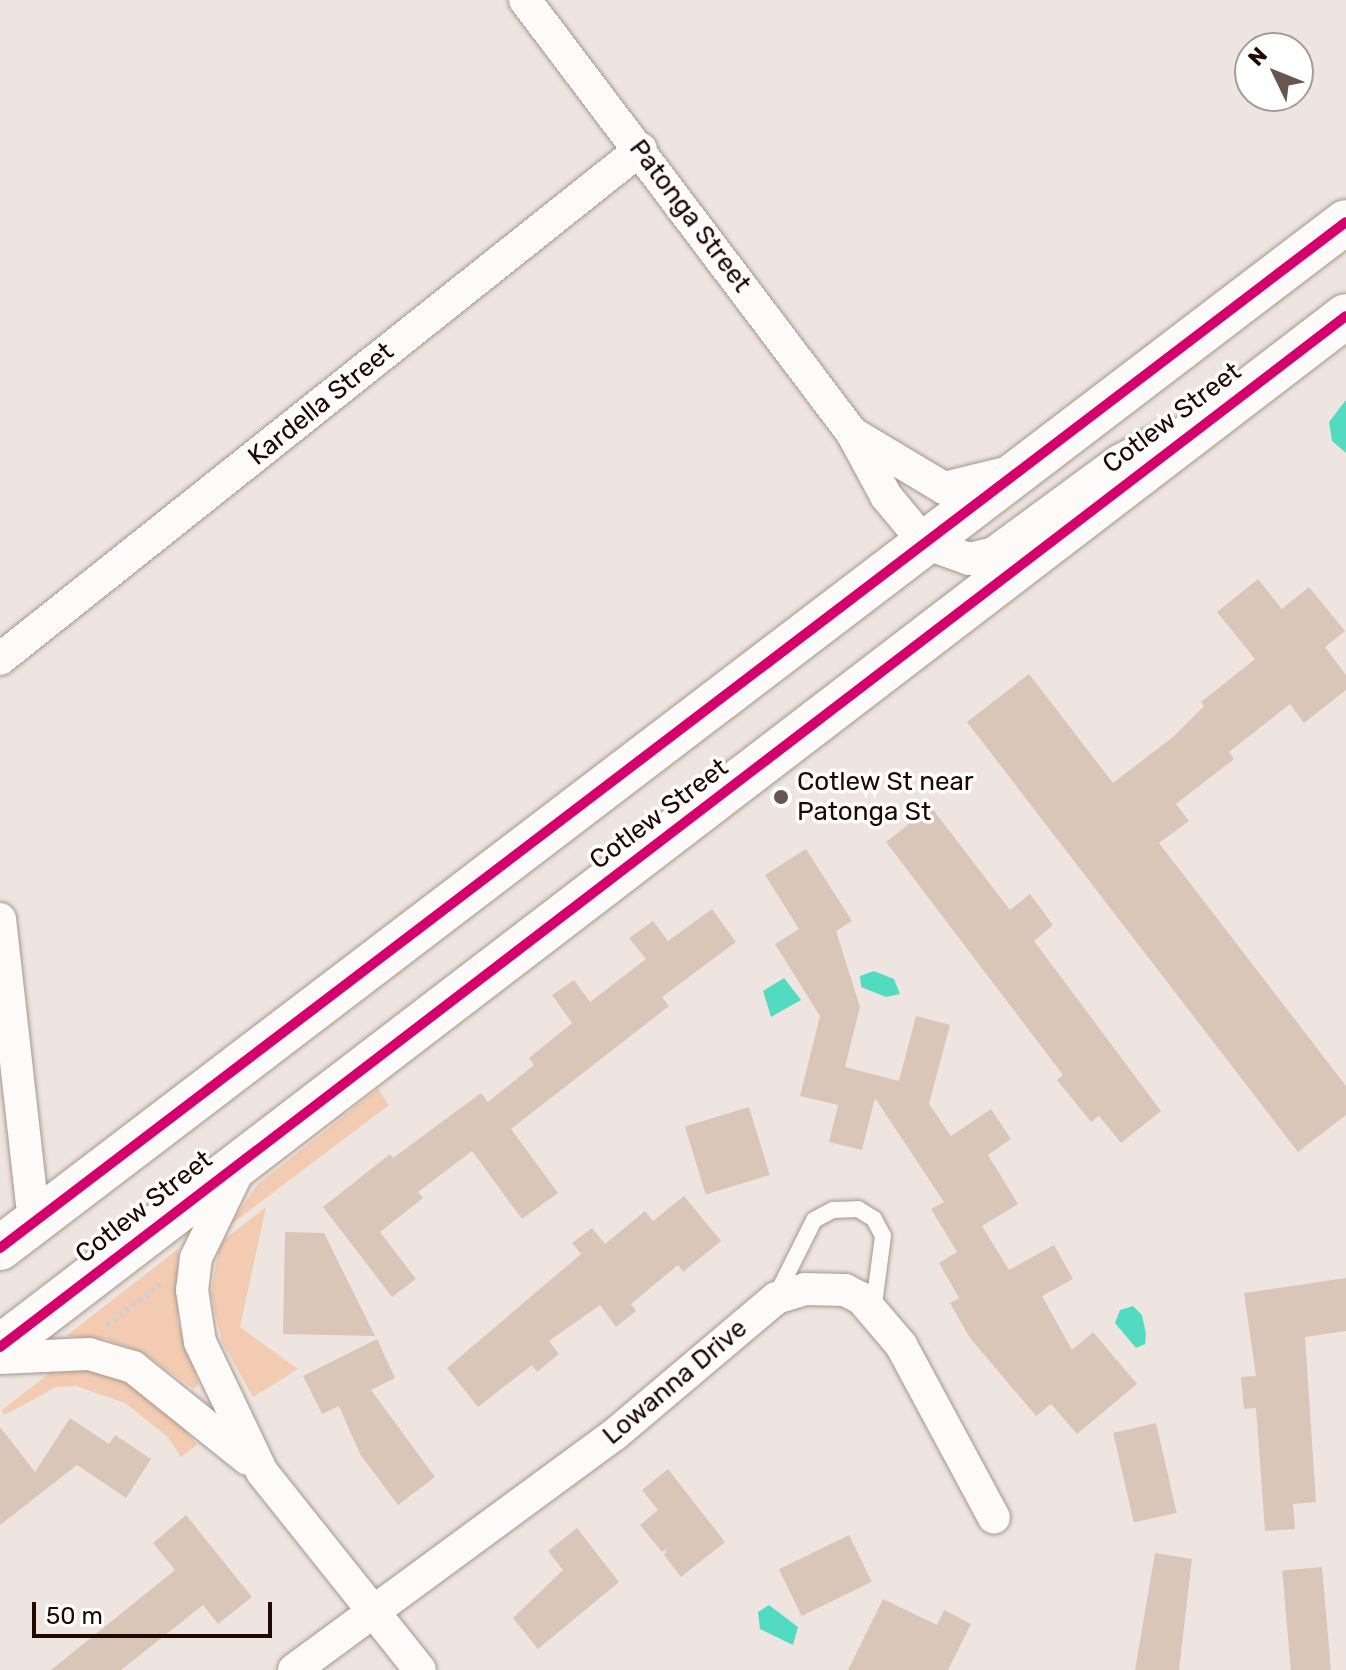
<!DOCTYPE html>
<style>
body{margin:0}
#map{position:relative;width:1346px;height:1670px;overflow:hidden;background:#eee5e1;font-family:Rubik,sans-serif}
div>[style]{position:absolute}
.green>*{inset:0;background:#f2cbb2}
.water>*{inset:0;background:#53dbc1}
.building>*{inset:0;background:#d9c6b9;transform-origin:0 0}
.path>*{height:5px;margin-top:-2.5px;transform-origin:0;background:repeating-linear-gradient(90deg,#d1cecd 0 4px,transparent 0 8px)}
.roads{filter:drop-shadow(0 0 2px #a7968b) drop-shadow(0 0 2px #a7968b)}
.lane>*{height:16px;margin:-8px;padding:0 8px;transform-origin:8px;border-radius:8px;background:#fcfbfa}
.street>*{height:32px;margin:-16px;padding:0 16px;transform-origin:16px;border-radius:16px;background:#fcfbfa}
.secondary>*{height:44px;margin:-22px;padding:0 22px;transform-origin:22px;border-radius:22px;background:#fcfbfa}
.cycleway>*{height:10px;margin:-5px;padding:0 5px;transform-origin:5px;border-radius:5px;background:#d6006c}
.dots>*{width:22px;height:22px;translate:-50% -50%;box-sizing:border-box;border:4px solid #fff;border-radius:50%}
span{translate:-50% -50%;white-space:nowrap;text-align:center;line-height:1.15;-webkit-text-stroke:7px #fff;paint-order:stroke}
.street-label{font-size:26px;color:#200700}
.poi-label{font-size:26px;color:#200700}
.left{translate:0 -50%;text-align:left}
.north{position:absolute;left:1234px;top:32px;width:80px;height:80px;box-sizing:border-box;background:#fff;border:2px solid #a69c99;border-radius:50%;rotate:313deg;font-size:22px;font-weight:700;line-height:32px;text-align:center;color:#200700}
.north::after{content:'';display:block;margin:auto;width:28px;height:36px;background:#68554f;clip-path:polygon(50% 0,100% 100%,50% 72%,0 100%)}
.scale{position:absolute;left:32px;top:1602px;width:240px;height:36px;box-sizing:border-box;border:4px solid #200700;border-top:0;padding-left:10px;font-size:24px;line-height:28px;white-space:nowrap;color:#200700;-webkit-text-stroke:6px #fff;paint-order:stroke}
</style>
<div id="map">
<div class="green">
<div style="clip-path:polygon(378px 1089px,389px 1105px,229px 1226px,257px 1185px)"></div>
<div style="clip-path:polygon(266px 1207px,240px 1327px,298px 1369px,253px 1397px,222px 1342px,211px 1294px,220px 1243px)"></div>
<div style="clip-path:polygon(178px 1249px,178px 1323px,199px 1384px,194px 1389px,142px 1352px,105px 1339px,66px 1336px)"></div>
<div style="clip-path:polygon(83px 1367px,120px 1377px,182px 1425px,197px 1445px,181px 1457px,168px 1437px,125px 1403px,76px 1386px,56px 1387px,5px 1415px,1px 1411px,56px 1368px)"></div>
</div>
<div class="water">
<div style="clip-path:polygon(1346px 400px,1346px 453px,1332px 441px,1329px 422px)"></div>
<div style="clip-path:polygon(874px 971px,894px 979px,900px 994px,886px 997px,861px 987px,860px 976px)"></div>
<div style="clip-path:polygon(784px 978px,801px 1000px,771px 1017px,763px 991px)"></div>
<div style="clip-path:polygon(1133px 1306px,1142px 1315px,1146px 1334px,1145px 1344px,1136px 1348px,1115px 1323px,1120px 1310px)"></div>
<div style="clip-path:polygon(769px 1605px,798px 1627px,793px 1645px,760px 1629px,758px 1612px)"></div>
</div>
<div class="building">
<div style="clip-path:polygon(1258px 579px,1282px 609px,1309px 587px,1345px 631px,1325px 647px,1346px 675px,1346px 690px,1304px 723px,1290px 704px,1229px 752px,1234px 759px,1176px 804px,1189px 821px,1159px 843px,1346px 1086px,1346px 1115px,1298px 1152px,967px 722px,1029px 674px,1113px 783px,1174px 736px,1204px 706px,1201px 702px,1255px 659px,1217px 612px)"></div>
<div style="clip-path:polygon(931px 807px,1010px 910px,1030px 894px,1053px 925px,1034px 941px,1161px 1111px,1121px 1143px,1099px 1116px,1091px 1122px,1057px 1080px,1063px 1075px,886px 842px)"></div>
<div style="clip-path:polygon(806px 849px,852px 921px,836px 931px,860px 1007px,845px 1067px,899px 1081px,916px 1016px,950px 1025px,929px 1104px,951px 1136px,991px 1109px,1011px 1139px,988px 1155px,1018px 1204px,982px 1226px,1009px 1270px,1054px 1245px,1073px 1279px,1042px 1296px,1072px 1350px,1093px 1332px,1137px 1384px,1077px 1434px,1051px 1404px,1036px 1416px,970px 1338px,950px 1303px,959px 1298px,939px 1263px,957px 1252px,931px 1209px,944px 1202px,875px 1098px,862px 1150px,829px 1142px,838px 1105px,800px 1096px,820px 1016px,775px 944px,799px 929px,765px 875px)"></div>
<div style="clip-path:polygon(712px 909px,736px 942px,662px 997px,669px 1006px,511px 1129px,558px 1193px,522px 1219px,472px 1151px,418px 1192px,423px 1198px,380px 1232px,416px 1279px,392px 1297px,323px 1207px,390px 1154px,393px 1158px,481px 1093px,488px 1102px,534px 1065px,529px 1058px,572px 1023px,552px 995px,574px 980px,590px 1002px,646px 959px,629px 938px,653px 921px,668px 941px)"></div>
<div style="left:749px;top:1107px;width:71px;height:67px;rotate:73deg"></div>
<div style="clip-path:polygon(684px 1196px,721px 1241px,683px 1272px,678px 1265px,631px 1304px,636px 1311px,616px 1327px,600px 1305px,549px 1341px,559px 1354px,537px 1372px,532px 1365px,478px 1407px,447px 1368px,581px 1254px,572px 1243px,592px 1228px,605px 1244px,645px 1211px,653px 1221px)"></div>
<div style="clip-path:polygon(285px 1232px,324px 1233px,375px 1336px,283px 1334px)"></div>
<div style="clip-path:polygon(1346px 1278px,1346px 1331px,1305px 1337px,1316px 1502px,1293px 1504px,1295px 1529px,1265px 1531px,1256px 1408px,1244px 1409px,1241px 1377px,1256px 1376px,1244px 1293px)"></div>
<div style="clip-path:polygon(377px 1339px,395px 1378px,371px 1390px,435px 1477px,398px 1505px,360px 1454px,339px 1406px,322px 1414px,303px 1376px)"></div>
<div style="clip-path:polygon(70px 1418px,109px 1444px,115px 1435px,151px 1459px,126px 1498px,77px 1465px,0 1525px,0 1427px,35px 1472px)"></div>
<div style="left:1156px;top:1423px;width:92px;height:44px;rotate:77deg"></div>
<div style="clip-path:polygon(668px 1469px,725px 1542px,681px 1577px,664px 1555px,667px 1548px,662px 1552px,640px 1525px,658px 1510px,642px 1490px)"></div>
<div style="clip-path:polygon(186px 1515px,252px 1597px,218px 1624px,203px 1605px,121px 1670px,51px 1670px,175px 1570px,153px 1543px)"></div>
<div style="clip-path:polygon(577px 1528px,619px 1582px,538px 1649px,513px 1618px,563px 1570px,548px 1551px)"></div>
<div style="left:849px;top:1535px;width:52px;height:78px;rotate:64deg"></div>
<div style="clip-path:polygon(1155px 1553px,1192px 1559px,1179px 1670px,1135px 1670px)"></div>
<div style="left:1322px;top:1567px;width:103px;height:40px;rotate:85deg"></div>
<div style="clip-path:polygon(883px 1599px,937px 1625px,944px 1610px,971px 1624px,948px 1670px,848px 1670px)"></div>
</div>
<div class="path">
<div style="left:107px;top:1325px;width:69px;rotate:-37.4deg"></div>
</div>
<div class="roads">
<div class="lane">
<div style="left:776px;top:1296px;width:85px;rotate:-63.4deg"></div>
<div style="left:814px;top:1220px;width:21px;rotate:-28deg"></div>
<div style="left:833px;top:1210px;width:25px;rotate:-2deg"></div>
<div style="left:858px;top:1209px;width:19px;rotate:32deg"></div>
<div style="left:874px;top:1219px;width:19px;rotate:62deg"></div>
<div style="left:883px;top:1236px;width:77px;rotate:97.5deg"></div>
</div>
<div class="street">
<div style="left:525px;top:0;width:543px;rotate:52.94deg"></div>
<div style="left:852px;top:433px;width:72px;rotate:61.6deg"></div>
<div style="left:886px;top:496px;width:61px;rotate:50.3deg"></div>
<div style="left:925px;top:543px;width:47px;rotate:20deg"></div>
<div style="left:969px;top:559px;width:26px;rotate:-13deg"></div>
<div style="left:994px;top:553px;width:155px;rotate:-36.4deg"></div>
<div style="left:1119px;top:461px;width:49px;rotate:-28.1deg"></div>
<div style="left:852px;top:433px;width:107px;rotate:30.9deg"></div>
<div style="left:944px;top:488px;width:60px;rotate:-13.6deg"></div>
<div style="left:0;top:659px;width:819px;rotate:-38.51deg"></div>
<div style="left:0;top:919px;width:305px;rotate:83.6deg"></div>
<div style="left:237px;top:1173px;width:94px;rotate:115.8deg"></div>
<div style="left:196px;top:1258px;width:32px;rotate:97deg"></div>
<div style="left:192px;top:1290px;width:53px;rotate:81.3deg"></div>
<div style="left:200px;top:1342px;width:144px;rotate:64.5deg"></div>
<div style="left:262px;top:1472px;width:253px;rotate:51.4deg"></div>
<div style="left:0;top:1358px;width:89px;rotate:-2.6deg"></div>
<div style="left:89px;top:1354px;width:46px;rotate:16.5deg"></div>
<div style="left:133px;top:1367px;width:147px;rotate:38.7deg"></div>
<div style="left:294px;top:1670px;width:397px;rotate:-36.3deg"></div>
<div style="left:614px;top:1435px;width:212px;rotate:-40.2deg"></div>
<div style="left:776px;top:1298px;width:30px;rotate:-17deg"></div>
<div style="left:805px;top:1289px;width:40px;rotate:1.4deg"></div>
<div style="left:845px;top:1290px;width:18px;rotate:27deg"></div>
<div style="left:861px;top:1298px;width:62px;rotate:49.6deg"></div>
<div style="left:901px;top:1345px;width:196px;rotate:61.7deg"></div>
</div>
<div class="secondary">
<div style="left:0;top:1248px;width:1692px;rotate:-37.32deg"></div>
<div style="left:0;top:1347px;width:1695px;rotate:-37.45deg"></div>
</div>
</div>
<div class="cycleway">
<div style="left:0;top:1248px;width:1692px;rotate:-37.32deg"></div>
<div style="left:0;top:1347px;width:1695px;rotate:-37.45deg"></div>
</div>
<div class="dots">
<div style="left:781px;top:797px;background:#68554f"></div>
</div>
<div class="street-label">
<span style="left:690px;top:216px;rotate:53deg">Patonga Street</span>
<span style="left:321px;top:404px;rotate:-39deg">Kardella Street</span>
<span style="left:1172px;top:418px;rotate:-37deg">Cotlew Street</span>
<span style="left:659px;top:814px;rotate:-37deg">Cotlew Street</span>
<span style="left:144px;top:1207px;rotate:-38deg">Cotlew Street</span>
<span style="left:675px;top:1382px;rotate:-40deg">Lowanna Drive</span>
</div>
<div class="poi-label">
<span class="left" style="left:797px;top:797px">Cotlew St near<br>Patonga St</span>
</div>
<div class="north">N</div>
<div class="scale">50 m</div>
</div>
